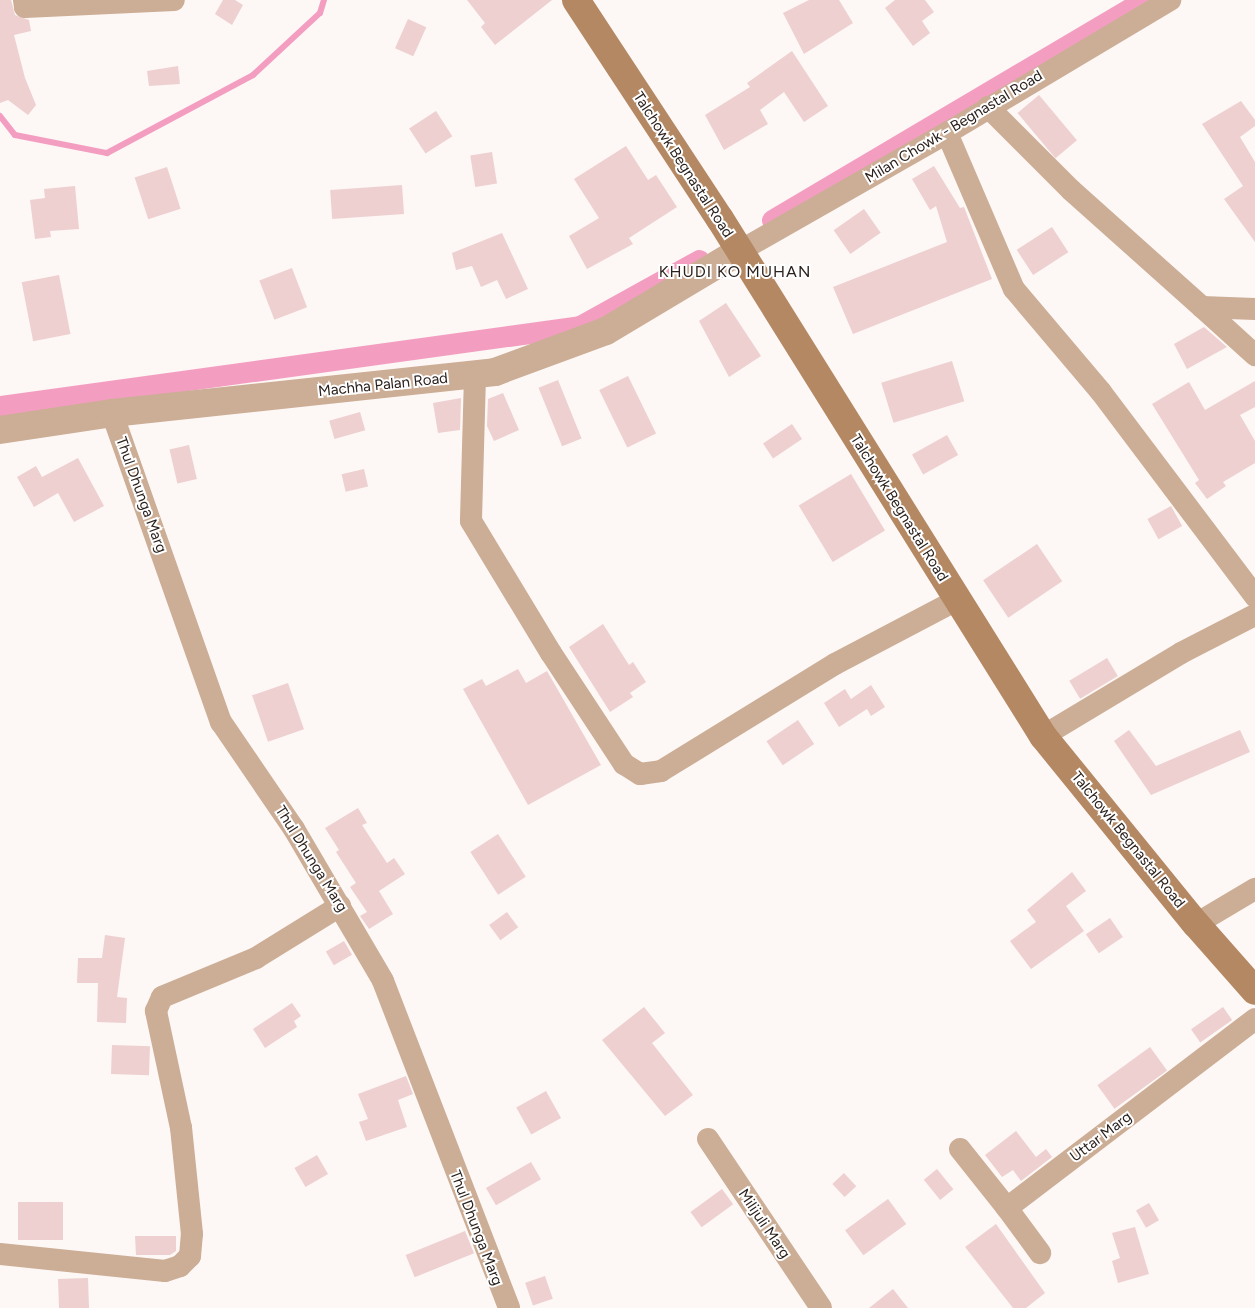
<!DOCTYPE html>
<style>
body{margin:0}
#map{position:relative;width:1255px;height:1308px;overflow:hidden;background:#fdf7f5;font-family:Figtree,sans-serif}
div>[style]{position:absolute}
.stream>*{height:6px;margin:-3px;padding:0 3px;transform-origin:3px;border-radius:3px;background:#f39ec1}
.canal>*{height:21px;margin:-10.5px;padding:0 10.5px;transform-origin:10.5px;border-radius:10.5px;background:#f39ec1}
.building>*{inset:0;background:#eed0d0;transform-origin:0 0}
.minor>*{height:22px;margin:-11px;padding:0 11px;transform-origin:11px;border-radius:11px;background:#ccad95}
.tertiary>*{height:28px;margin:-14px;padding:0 14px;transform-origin:14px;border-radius:14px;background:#ccad95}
.secondary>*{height:28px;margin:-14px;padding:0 14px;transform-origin:14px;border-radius:14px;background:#b48863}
span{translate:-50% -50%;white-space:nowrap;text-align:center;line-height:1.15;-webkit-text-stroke:4px #fff;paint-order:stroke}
.street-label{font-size:15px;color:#2b211d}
.neighbourhood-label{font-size:16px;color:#2b211d;letter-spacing:1px}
</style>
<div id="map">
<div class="stream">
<div style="left:0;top:116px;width:24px;rotate:52deg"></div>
<div style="left:15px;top:135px;width:94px;rotate:11.1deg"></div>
<div style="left:107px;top:153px;width:166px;rotate:-28.1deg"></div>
<div style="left:253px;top:75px;width:91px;rotate:-42.8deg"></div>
<div style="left:320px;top:13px;width:14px;rotate:-73deg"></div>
</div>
<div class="canal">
<div style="left:772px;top:220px;width:432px;rotate:-30.6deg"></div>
<div style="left:0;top:406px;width:585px;rotate:-7.85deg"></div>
<div style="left:580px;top:326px;width:136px;rotate:-29deg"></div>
</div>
<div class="building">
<div style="clip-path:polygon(0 0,11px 0,15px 15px,29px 20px,31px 31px,14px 35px,25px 78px,36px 105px,28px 115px,8px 100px,0 103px)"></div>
<div style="clip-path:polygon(223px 0,235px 0,243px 5px,232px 25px,215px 14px)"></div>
<div style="clip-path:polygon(467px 0,552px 0,495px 45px,481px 27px,485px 23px)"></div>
<div style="clip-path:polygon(809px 0,839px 0,853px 23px,804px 54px,783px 13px)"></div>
<div style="clip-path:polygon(895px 0,925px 0,934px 12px,922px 21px,930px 33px,913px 46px,885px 8px)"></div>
<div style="left:408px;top:19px;width:20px;height:32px;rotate:24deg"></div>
<div style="clip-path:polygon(792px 51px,828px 106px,804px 122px,784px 92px,760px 110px,768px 124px,724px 150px,705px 115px,750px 87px,747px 83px)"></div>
<div style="clip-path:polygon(178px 66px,180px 84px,149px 86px,147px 71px)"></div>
<div style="left:1039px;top:95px;width:59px;height:28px;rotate:50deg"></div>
<div style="clip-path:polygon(1241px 101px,1255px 120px,1255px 126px,1240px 137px,1255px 162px,1255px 242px,1224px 199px,1243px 186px,1202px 124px)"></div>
<div style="left:436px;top:111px;width:30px;height:32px;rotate:57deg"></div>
<div style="clip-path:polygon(626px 146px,648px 180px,656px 175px,677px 207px,629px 238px,633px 244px,587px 269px,569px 236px,599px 218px,574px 179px)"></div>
<div style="left:492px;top:152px;width:32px;height:22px;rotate:81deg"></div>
<div style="clip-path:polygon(934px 166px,960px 208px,964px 207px,992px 279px,853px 334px,833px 287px,947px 242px,936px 206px,930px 210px,912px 179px)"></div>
<div style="left:167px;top:167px;width:44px;height:34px;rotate:72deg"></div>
<div style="left:402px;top:185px;width:29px;height:72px;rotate:86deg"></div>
<div style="clip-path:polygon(75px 186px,79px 229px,50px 231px,51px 237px,35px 239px,30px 200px,45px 198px,44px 189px)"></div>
<div style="left:864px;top:209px;width:29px;height:37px;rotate:55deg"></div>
<div style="left:1052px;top:227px;width:30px;height:42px;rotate:57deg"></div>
<div style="clip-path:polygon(502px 233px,528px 289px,506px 299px,497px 280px,481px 287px,472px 266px,456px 270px,452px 253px)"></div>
<div style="left:292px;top:268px;width:42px;height:35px;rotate:69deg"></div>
<div style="left:59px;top:275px;width:60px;height:38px;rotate:79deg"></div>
<div style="clip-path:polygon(726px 303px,761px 356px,729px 377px,699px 321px)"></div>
<div style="clip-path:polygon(1204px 327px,1227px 347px,1187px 369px,1174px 344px)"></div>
<div style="left:952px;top:361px;width:42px;height:74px;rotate:73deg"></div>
<div style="left:628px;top:376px;width:64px;height:32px;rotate:64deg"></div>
<div style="left:558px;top:380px;width:63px;height:21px;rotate:68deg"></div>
<div style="clip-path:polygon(1255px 381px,1255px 407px,1240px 415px,1255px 441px,1255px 463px,1223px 482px,1226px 486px,1207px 499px,1195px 483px,1199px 480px,1152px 404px,1189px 382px,1205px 410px)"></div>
<div style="clip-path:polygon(503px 393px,519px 430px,494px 441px,487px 426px,488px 399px)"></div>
<div style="clip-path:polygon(461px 398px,460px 430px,438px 433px,433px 403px)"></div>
<div style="left:360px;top:412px;width:19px;height:32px;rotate:74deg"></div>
<div style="left:792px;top:424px;width:18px;height:35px;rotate:56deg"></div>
<div style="left:947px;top:435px;width:23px;height:40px;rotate:61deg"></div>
<div style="left:189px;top:445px;width:35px;height:20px;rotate:77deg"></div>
<div style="clip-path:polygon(78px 458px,104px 506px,74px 522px,58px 493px,34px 507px,17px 477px,36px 466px,42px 477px)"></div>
<div style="left:364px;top:469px;width:18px;height:23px;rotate:77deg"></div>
<div style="left:851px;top:474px;width:66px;height:61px;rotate:59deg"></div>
<div style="left:1171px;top:506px;width:23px;height:27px;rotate:61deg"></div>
<div style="left:1037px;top:544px;width:45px;height:65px;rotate:56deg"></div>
<div style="clip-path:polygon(603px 624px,629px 665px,633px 662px,646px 682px,630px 693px,633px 697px,610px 712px,569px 647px)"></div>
<div style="left:1107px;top:658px;width:21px;height:44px;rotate:59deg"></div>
<div style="clip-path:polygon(518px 669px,526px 683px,547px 671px,601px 765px,528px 805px,463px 689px,482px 679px,486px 686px)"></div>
<div style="left:288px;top:683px;width:49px;height:38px;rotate:71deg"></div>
<div style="clip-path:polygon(871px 685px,885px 707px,871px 716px,867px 709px,839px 727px,824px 703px,845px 689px,851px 699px)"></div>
<div style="left:798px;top:720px;width:29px;height:38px;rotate:56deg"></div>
<div style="clip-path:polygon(1129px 730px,1156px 766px,1240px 730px,1250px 752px,1151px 795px,1114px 741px)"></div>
<div style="clip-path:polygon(358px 808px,367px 823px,362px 825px,387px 863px,394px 858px,405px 874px,379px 891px,393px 914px,369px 929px,360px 916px,367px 912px,350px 887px,356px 883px,336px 852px,339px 850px,325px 828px)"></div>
<div style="left:498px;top:834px;width:51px;height:33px;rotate:57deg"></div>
<div style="clip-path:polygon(1072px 872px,1086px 891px,1066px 906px,1084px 931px,1031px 969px,1010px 941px,1036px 922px,1027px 910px)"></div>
<div style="left:507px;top:912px;width:19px;height:22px;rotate:54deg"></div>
<div style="left:1110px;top:918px;width:23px;height:29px;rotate:56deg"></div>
<div style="clip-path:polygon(105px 935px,125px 938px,117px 997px,127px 998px,126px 1023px,97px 1022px,98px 983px,77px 983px,78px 958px,102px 958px)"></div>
<div style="left:344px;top:941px;width:16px;height:21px;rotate:60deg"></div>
<div style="clip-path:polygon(292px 1003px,301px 1016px,294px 1021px,297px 1027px,265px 1048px,253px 1029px)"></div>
<div style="clip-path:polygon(644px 1007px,665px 1033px,652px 1043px,693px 1095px,665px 1116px,602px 1040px)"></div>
<div style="left:1223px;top:1007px;width:16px;height:39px;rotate:55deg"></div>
<div style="left:112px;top:1045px;width:38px;height:29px;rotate:2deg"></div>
<div style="left:1150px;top:1047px;width:29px;height:65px;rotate:54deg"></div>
<div style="clip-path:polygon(406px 1076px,413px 1094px,398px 1100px,407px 1127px,366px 1141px,359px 1122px,368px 1119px,358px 1094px)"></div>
<div style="left:546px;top:1091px;width:31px;height:34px;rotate:61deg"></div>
<div style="clip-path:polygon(1016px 1131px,1036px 1157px,1046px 1149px,1052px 1157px,1021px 1181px,1013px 1170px,1002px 1177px,985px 1155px)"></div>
<div style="left:317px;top:1155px;width:22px;height:26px;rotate:60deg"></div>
<div style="left:531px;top:1162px;width:20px;height:52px;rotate:60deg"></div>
<div style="left:937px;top:1169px;width:26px;height:17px;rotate:51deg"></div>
<div style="left:844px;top:1173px;width:18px;height:16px;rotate:47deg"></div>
<div style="left:722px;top:1189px;width:19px;height:39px;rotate:54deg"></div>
<div style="left:888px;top:1199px;width:31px;height:53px;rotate:54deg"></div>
<div style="left:18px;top:1202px;width:45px;height:38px"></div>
<div style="left:1149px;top:1203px;width:20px;height:15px;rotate:60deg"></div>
<div style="clip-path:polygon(996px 1224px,1045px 1293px,1026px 1308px,1013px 1308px,965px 1247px)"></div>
<div style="clip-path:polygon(1135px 1227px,1149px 1274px,1118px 1283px,1112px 1261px,1120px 1258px,1112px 1233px)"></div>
<div style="left:465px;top:1231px;width:24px;height:64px;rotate:68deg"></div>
<div style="clip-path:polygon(135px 1236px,176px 1236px,176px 1251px,170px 1255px,136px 1255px)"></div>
<div style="left:545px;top:1276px;width:24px;height:21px;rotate:71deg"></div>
<div style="left:88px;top:1278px;width:30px;height:30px;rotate:88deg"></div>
<div style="clip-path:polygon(893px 1289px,908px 1308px,869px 1308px)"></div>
</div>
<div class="minor">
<div style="left:24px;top:0;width:7px;rotate:82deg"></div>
<div style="left:25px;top:7px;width:149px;rotate:-2.7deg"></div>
<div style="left:988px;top:107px;width:117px;rotate:45deg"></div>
<div style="left:1071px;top:190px;width:176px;rotate:41.8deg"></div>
<div style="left:1202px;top:307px;width:53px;rotate:2.2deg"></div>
<div style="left:947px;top:133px;width:170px;rotate:66.8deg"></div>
<div style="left:1014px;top:289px;width:135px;rotate:49.8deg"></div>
<div style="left:1101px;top:392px;width:256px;rotate:53deg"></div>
<div style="left:738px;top:252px;width:241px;rotate:-29.7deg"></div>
<div style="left:947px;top:133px;width:260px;rotate:-30.8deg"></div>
<div style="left:1202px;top:307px;width:72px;rotate:42.2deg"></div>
<div style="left:475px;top:376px;width:145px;rotate:91.6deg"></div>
<div style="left:471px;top:521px;width:154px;rotate:58.8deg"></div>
<div style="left:551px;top:653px;width:133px;rotate:56.7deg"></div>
<div style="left:624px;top:764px;width:19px;rotate:32deg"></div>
<div style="left:640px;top:774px;width:21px;rotate:-8deg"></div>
<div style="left:661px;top:771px;width:204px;rotate:-31.6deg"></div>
<div style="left:835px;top:664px;width:138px;rotate:-27.7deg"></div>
<div style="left:112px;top:413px;width:328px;rotate:70.6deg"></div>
<div style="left:221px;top:722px;width:130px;rotate:55.7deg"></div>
<div style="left:294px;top:829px;width:176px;rotate:59.6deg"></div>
<div style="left:383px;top:981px;width:350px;rotate:68.9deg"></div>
<div style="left:1043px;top:736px;width:161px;rotate:-31deg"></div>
<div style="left:1181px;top:653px;width:83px;rotate:-27.2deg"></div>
<div style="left:1196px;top:924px;width:69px;rotate:-30.7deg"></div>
<div style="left:708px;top:1139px;width:203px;rotate:56.2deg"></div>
<div style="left:960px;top:1149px;width:75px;rotate:51.5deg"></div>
<div style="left:1007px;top:1208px;width:312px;rotate:-37.3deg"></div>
<div style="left:1007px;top:1208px;width:56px;rotate:53.7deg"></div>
<div style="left:0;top:1254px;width:166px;rotate:5.9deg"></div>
<div style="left:165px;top:1271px;width:16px;rotate:-18deg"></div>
<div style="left:180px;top:1266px;width:14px;rotate:-45deg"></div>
<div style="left:190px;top:1256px;width:22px;rotate:-85deg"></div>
<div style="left:192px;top:1234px;width:107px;rotate:-95.9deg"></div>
<div style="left:181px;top:1128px;width:120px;rotate:-102.1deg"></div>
<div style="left:156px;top:1011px;width:15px;rotate:-67deg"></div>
<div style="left:162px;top:997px;width:102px;rotate:-22.5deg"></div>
<div style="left:256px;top:958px;width:99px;rotate:-31.8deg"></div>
</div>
<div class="tertiary">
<div style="left:0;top:430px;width:113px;rotate:-8.6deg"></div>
<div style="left:112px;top:413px;width:385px;rotate:-6.1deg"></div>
<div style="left:495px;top:372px;width:118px;rotate:-20.3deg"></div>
<div style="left:606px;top:331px;width:154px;rotate:-30.9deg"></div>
</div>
<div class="secondary">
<div style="left:576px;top:0;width:262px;rotate:56.7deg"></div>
<div style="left:720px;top:219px;width:610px;rotate:58deg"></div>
<div style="left:1043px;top:736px;width:242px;rotate:50.9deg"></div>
<div style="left:1196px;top:924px;width:89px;rotate:48.6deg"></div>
</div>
<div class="street-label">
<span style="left:954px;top:127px;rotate:-31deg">Milan Chowk - Begnastal Road</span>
<span style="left:683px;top:165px;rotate:57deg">Talchowk Begnastal Road</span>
<span style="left:383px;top:385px;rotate:-6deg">Machha Palan Road</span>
<span style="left:141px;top:495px;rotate:70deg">Thul Dhunga Marg</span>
<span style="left:899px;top:508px;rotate:58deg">Talchowk Begnastal Road</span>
<span style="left:1128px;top:840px;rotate:51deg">Talchowk Begnastal Road</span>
<span style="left:311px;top:859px;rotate:58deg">Thul Dhunga Marg</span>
<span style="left:1101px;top:1137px;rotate:-37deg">Uttar Marg</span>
<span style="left:764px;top:1224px;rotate:56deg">Milijuli Marg</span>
<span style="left:476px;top:1228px;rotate:69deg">Thul Dhunga Marg</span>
</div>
<div class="neighbourhood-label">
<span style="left:735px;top:272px">KHUDI KO MUHAN</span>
</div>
</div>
